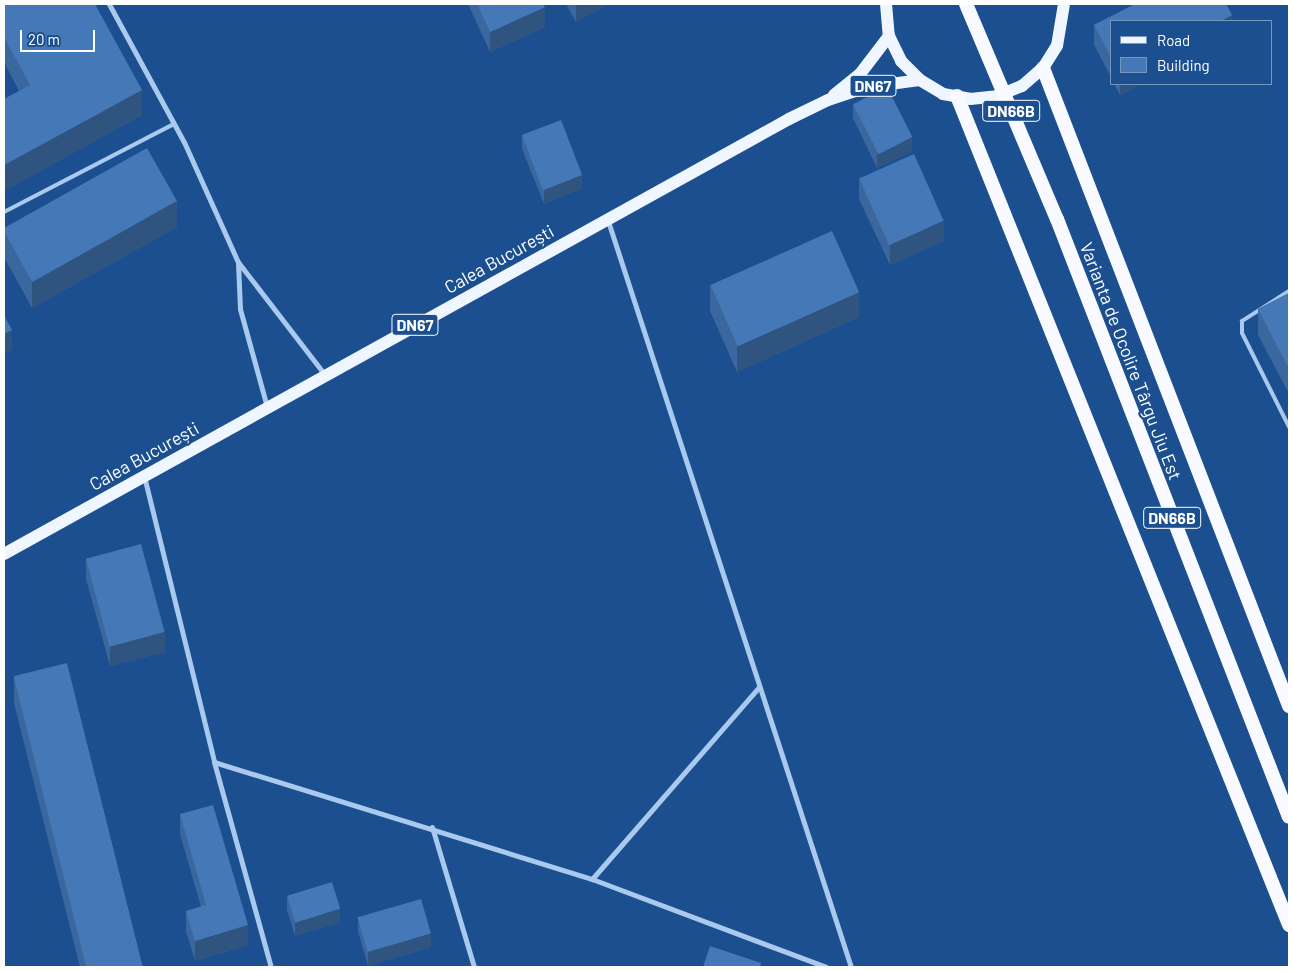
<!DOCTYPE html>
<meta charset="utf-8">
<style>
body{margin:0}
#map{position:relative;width:1293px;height:971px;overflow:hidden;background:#1b4f8f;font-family:Barlow,sans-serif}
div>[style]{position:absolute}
.service>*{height:4px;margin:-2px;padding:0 2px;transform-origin:2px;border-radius:2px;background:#a9c9ee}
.minor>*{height:5px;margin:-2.5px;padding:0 2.5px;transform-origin:2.5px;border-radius:2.5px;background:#a9c9ee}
.primary>*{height:12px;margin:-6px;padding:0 6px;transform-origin:6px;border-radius:6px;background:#f0f6ff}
.trunk>*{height:14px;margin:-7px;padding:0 7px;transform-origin:7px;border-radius:7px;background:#f8faff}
.trunk-bridge>*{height:14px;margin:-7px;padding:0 7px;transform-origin:7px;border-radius:7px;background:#f8faff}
.wall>*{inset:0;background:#3a679d}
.shaded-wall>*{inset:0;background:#305480}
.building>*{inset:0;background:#4478b7;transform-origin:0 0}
span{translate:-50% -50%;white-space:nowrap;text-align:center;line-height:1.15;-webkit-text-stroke:4.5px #1b4f8f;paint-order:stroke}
.shield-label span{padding:1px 4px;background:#1b4f8f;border:1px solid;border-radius:4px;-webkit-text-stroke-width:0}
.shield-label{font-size:16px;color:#fff;font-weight:700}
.street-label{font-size:18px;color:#fff}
.frame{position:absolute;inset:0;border:5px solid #fff;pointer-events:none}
.legend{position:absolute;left:1110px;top:20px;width:162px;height:65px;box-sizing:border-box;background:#1b4f8f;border:1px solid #7695bc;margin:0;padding:6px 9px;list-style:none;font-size:15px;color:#fff}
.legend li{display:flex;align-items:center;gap:10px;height:25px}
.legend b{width:25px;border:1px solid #7695bc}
.scale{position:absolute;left:20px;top:30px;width:75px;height:22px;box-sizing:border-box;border:2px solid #fff;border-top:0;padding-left:6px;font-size:15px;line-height:18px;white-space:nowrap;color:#fff;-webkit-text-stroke:4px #1b4f8f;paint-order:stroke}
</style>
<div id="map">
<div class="service">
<div style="left:4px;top:212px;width:191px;rotate:-27.4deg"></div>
<div style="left:1289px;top:291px;width:56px;rotate:147.4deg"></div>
<div style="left:1242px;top:321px;width:12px;rotate:90deg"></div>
<div style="left:1242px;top:333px;width:105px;rotate:63.4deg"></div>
</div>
<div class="minor">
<div style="left:109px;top:4px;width:157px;rotate:61.5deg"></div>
<div style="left:184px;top:142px;width:132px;rotate:65.8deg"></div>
<div style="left:238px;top:262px;width:143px;rotate:52.4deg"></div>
<div style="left:608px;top:221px;width:785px;rotate:71.96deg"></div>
<div style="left:238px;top:263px;width:46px;rotate:87.5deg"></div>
<div style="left:240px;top:309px;width:102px;rotate:74.6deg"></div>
<div style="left:144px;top:476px;width:294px;rotate:76.2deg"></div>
<div style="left:214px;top:762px;width:213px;rotate:74.5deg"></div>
<div style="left:214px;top:762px;width:396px;rotate:17.2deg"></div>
<div style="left:592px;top:879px;width:250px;rotate:20.6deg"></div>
<div style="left:432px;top:827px;width:146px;rotate:73.3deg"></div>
<div style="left:592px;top:879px;width:253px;rotate:-49deg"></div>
</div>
<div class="primary">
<div style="left:886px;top:4px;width:32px;rotate:85deg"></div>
<div style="left:889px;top:36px;width:28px;rotate:64deg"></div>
<div style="left:901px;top:61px;width:27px;rotate:45deg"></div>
<div style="left:920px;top:80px;width:27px;rotate:31deg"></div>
<div style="left:943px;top:94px;width:27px;rotate:10deg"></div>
<div style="left:970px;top:99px;width:27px;rotate:-6deg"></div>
<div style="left:997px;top:96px;width:27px;rotate:-22deg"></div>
<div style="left:1022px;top:86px;width:28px;rotate:-41deg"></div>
<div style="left:1043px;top:68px;width:26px;rotate:-58deg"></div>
<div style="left:1057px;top:46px;width:43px;rotate:-80.5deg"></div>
<div style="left:834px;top:95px;width:33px;rotate:-39deg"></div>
<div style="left:860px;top:74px;width:48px;rotate:-52.7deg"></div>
<div style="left:4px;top:554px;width:897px;rotate:-28.99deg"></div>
<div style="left:789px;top:119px;width:43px;rotate:-26deg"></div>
<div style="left:828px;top:100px;width:41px;rotate:-18.4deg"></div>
<div style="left:867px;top:87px;width:53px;rotate:-7.5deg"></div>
</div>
<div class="trunk">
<div style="left:1043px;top:68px;width:684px;rotate:68.91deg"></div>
<div style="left:957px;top:96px;width:893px;rotate:68.17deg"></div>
<div style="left:1057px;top:219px;width:641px;rotate:68.8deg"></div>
</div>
<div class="trunk-bridge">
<div style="left:966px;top:4px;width:233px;rotate:67.1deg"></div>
</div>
<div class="wall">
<div style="clip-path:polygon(4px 4px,142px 115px,4px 191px,4px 99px,19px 91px,4px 62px)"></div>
<div style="clip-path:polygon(468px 4px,543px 4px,545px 27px,490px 52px)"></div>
<div style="clip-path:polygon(566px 4px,608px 4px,576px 22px)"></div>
<div style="clip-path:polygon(1135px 4px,1226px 4px,1232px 15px,1232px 21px,1112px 21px,1112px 79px,1094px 45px,1094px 25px)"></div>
<div style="clip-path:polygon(1114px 84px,1141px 84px,1120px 95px)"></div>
<div style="clip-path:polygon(853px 104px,912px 151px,877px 168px,853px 118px)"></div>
<div style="clip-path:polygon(522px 136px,582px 188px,544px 204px,522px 149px)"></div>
<div style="clip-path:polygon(859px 179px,944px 241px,890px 265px,859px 199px)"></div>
<div style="clip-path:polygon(177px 227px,32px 308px,4px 257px,4px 228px)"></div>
<div style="clip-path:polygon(710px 285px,859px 317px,737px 372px,710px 311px)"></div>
<div style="clip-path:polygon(1289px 293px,1289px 394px,1258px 335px,1258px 309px)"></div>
<div style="clip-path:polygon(86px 559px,165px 652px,110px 666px,86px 579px)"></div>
<div style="clip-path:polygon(14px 677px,142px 967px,80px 967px,14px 703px)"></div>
<div style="clip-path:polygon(180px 814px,248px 945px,195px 961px,186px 931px,186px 911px,201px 907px,180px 834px)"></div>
<div style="clip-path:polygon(287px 896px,340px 922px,295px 936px,287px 910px)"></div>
<div style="clip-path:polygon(358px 917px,431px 947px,368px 966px,358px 931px)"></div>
</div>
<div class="shaded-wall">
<div style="clip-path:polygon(576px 4px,608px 4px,576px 22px)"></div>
<div style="clip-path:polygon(545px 7px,545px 27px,490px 52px,490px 32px)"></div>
<div style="clip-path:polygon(1232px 15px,1232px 21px,1221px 21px)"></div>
<div style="clip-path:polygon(1120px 84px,1141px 84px,1120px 95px)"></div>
<div style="clip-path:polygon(142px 90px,142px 115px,4px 191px,4px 165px)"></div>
<div style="clip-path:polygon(912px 137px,912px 151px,877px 168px,877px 154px)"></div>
<div style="clip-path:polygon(582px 175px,582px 188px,544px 204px,544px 190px)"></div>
<div style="clip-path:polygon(177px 201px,177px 227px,32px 308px,32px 282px)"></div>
<div style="clip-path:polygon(944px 221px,944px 241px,890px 265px,890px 245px)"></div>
<div style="clip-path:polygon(859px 292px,859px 317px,737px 372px,737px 346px)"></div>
<div style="clip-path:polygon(12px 330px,12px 350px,4px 354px,4px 334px)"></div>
<div style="clip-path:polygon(165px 632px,165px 652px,110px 666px,110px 646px)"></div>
<div style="clip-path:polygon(340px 909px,340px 922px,295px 936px,295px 923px)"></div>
<div style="clip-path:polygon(248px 925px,248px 945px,195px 961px,195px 941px)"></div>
<div style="clip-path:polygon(431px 934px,431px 947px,368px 966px,368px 952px)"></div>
</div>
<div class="building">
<div style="clip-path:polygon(4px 4px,95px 4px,142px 90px,4px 165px,4px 99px,30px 85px,4px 37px)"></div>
<div style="clip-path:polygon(477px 4px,543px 4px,545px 7px,490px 32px)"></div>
<div style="clip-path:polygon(1135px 4px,1226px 4px,1232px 15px,1221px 21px,1112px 21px,1112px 59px,1094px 25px)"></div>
<div style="left:887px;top:87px;width:56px;height:38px;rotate:63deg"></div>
<div style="left:561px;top:120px;width:59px;height:42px;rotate:69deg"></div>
<div style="clip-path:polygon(147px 148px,177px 201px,32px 282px,4px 231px,4px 228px)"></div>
<div style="left:914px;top:154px;width:73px;height:60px;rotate:66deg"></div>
<div style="left:832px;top:231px;width:67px;height:133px;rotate:66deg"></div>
<div style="clip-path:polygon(1289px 293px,1289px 369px,1258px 309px)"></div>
<div style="clip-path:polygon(4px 315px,12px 330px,4px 334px)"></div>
<div style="left:141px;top:544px;width:91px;height:57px;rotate:75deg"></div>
<div style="left:67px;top:663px;width:313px;height:55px;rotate:76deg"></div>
<div style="clip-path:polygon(213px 805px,248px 925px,195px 941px,186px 911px,206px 905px,180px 814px)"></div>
<div style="left:332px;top:882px;width:28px;height:47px;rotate:73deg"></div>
<div style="left:421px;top:899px;width:36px;height:66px;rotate:74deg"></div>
<div style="clip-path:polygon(710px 946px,761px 963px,760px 967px,703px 967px)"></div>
</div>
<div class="shield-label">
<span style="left:873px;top:86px">DN67</span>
<span style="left:1011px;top:111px">DN66B</span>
<span style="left:415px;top:325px">DN67</span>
<span style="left:1172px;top:518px">DN66B</span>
</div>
<div class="street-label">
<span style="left:499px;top:259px;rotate:-29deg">Calea București</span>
<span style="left:1131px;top:361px;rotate:69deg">Varianta de Ocolire Târgu Jiu Est</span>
<span style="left:144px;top:456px;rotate:-29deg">Calea București</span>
</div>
<div class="frame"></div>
<ul class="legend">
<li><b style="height:6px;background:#f0f6ff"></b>Road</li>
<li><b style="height:14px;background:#4478b7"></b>Building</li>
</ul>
<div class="scale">20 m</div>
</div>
